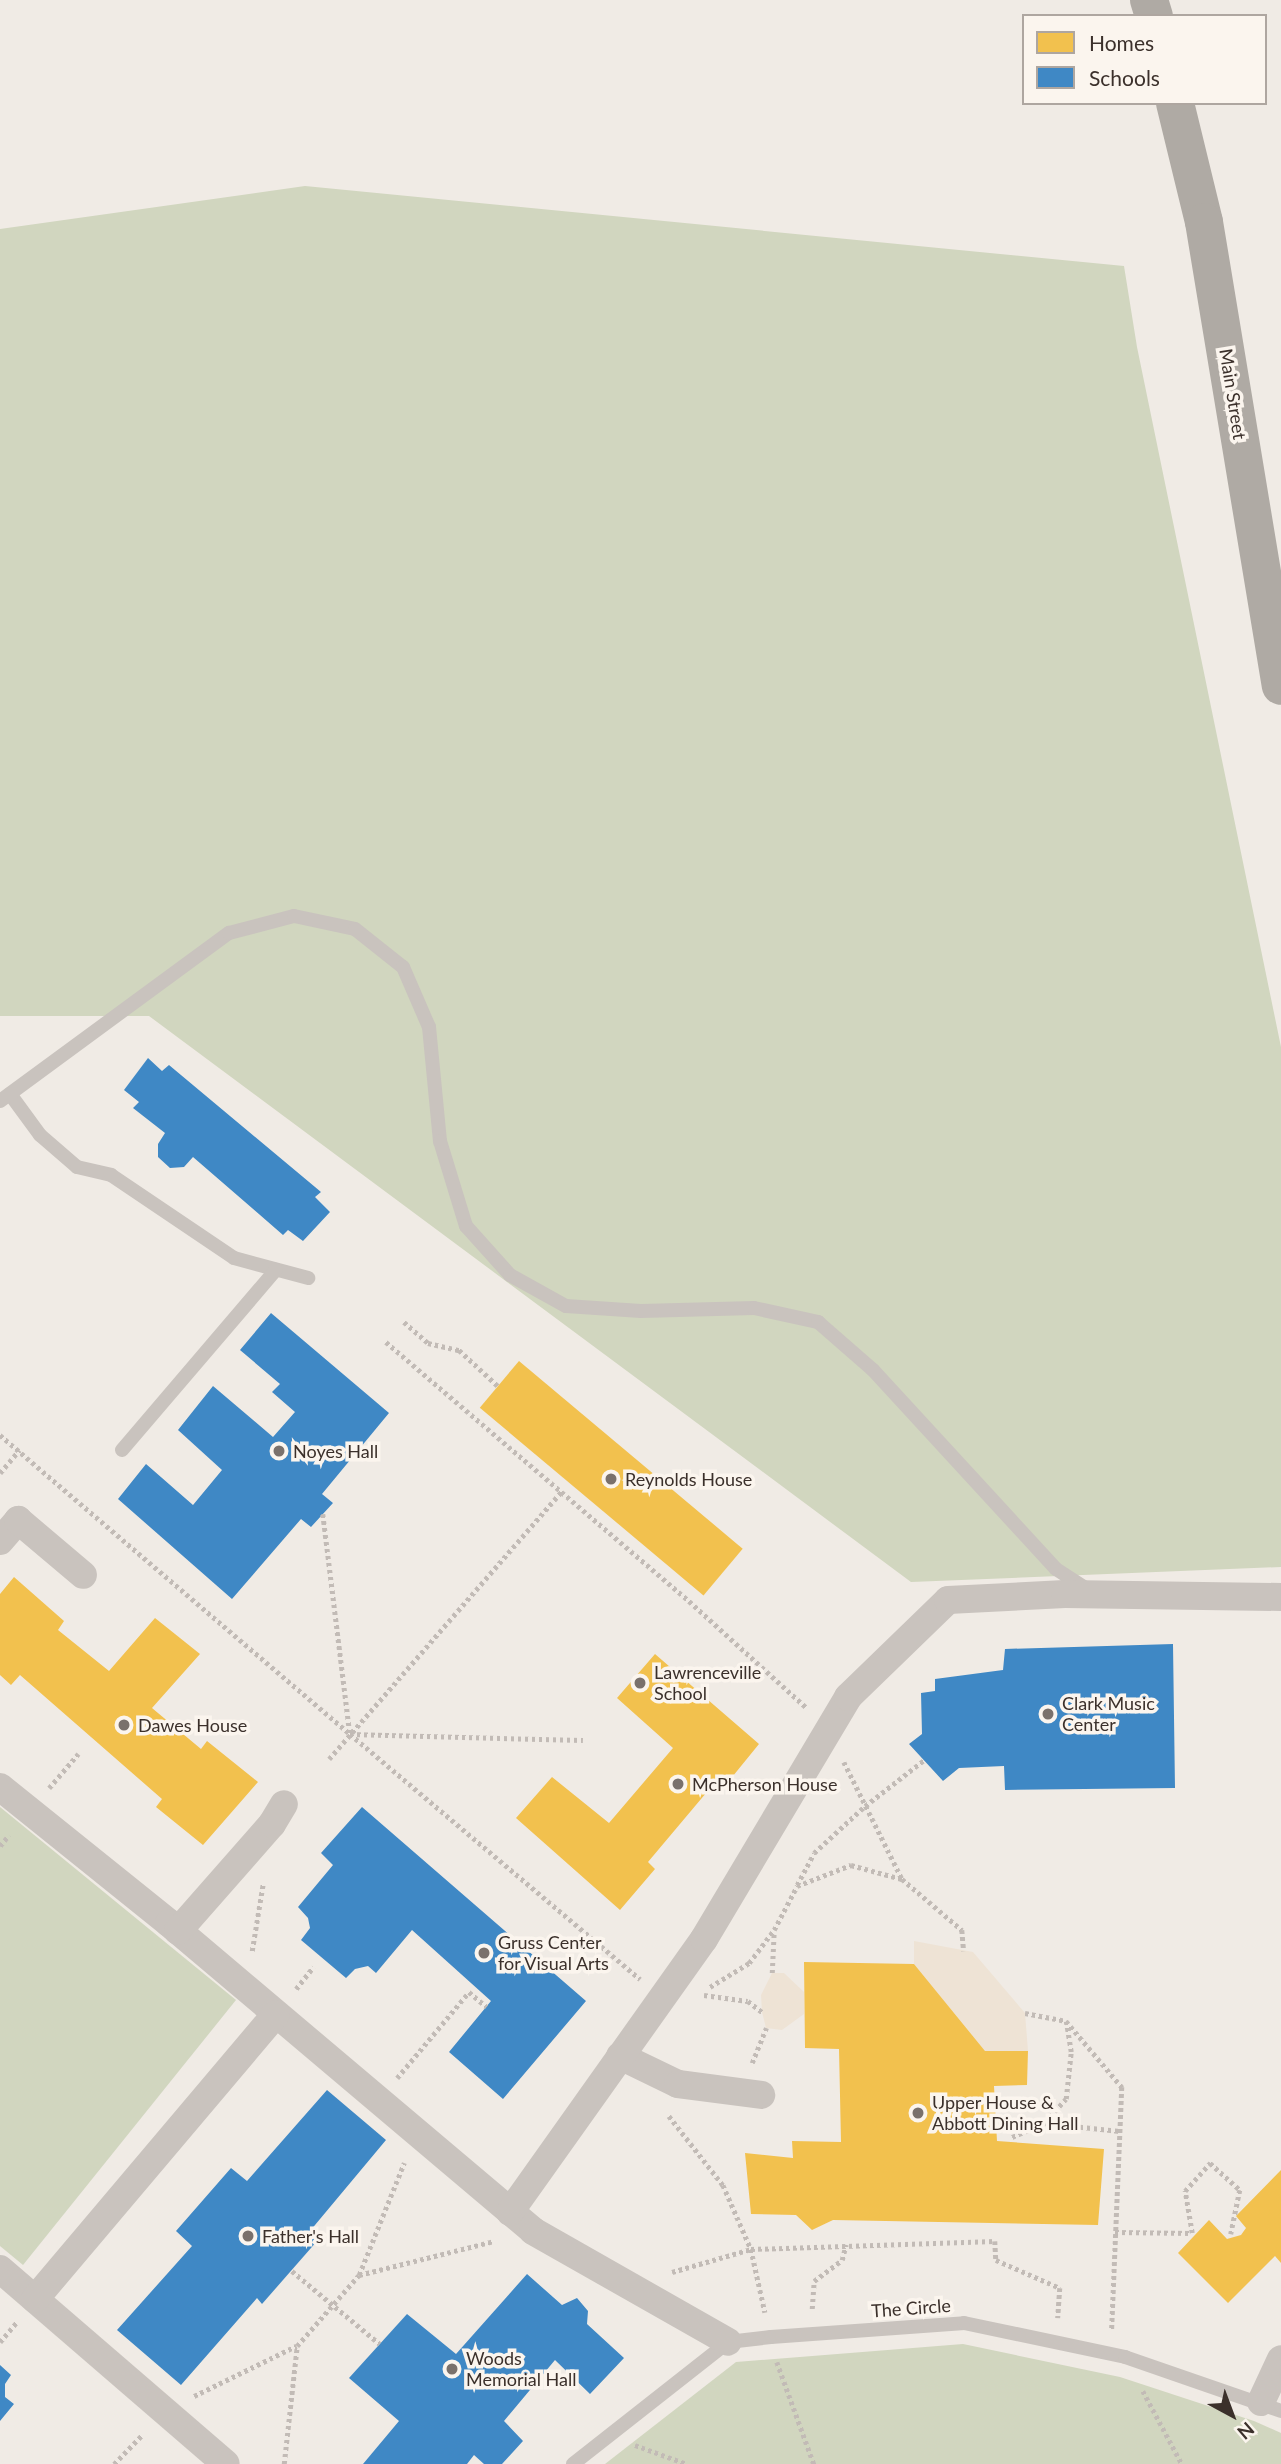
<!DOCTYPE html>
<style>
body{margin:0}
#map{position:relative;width:1281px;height:2464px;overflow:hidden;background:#f0ebe5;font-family:Lato,sans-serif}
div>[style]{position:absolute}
.green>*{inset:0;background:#d1d6bf}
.plaza>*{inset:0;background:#eee3d5}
.homes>*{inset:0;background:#f2c14e;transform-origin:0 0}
.schools>*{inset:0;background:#3f88c5}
.path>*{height:4.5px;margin-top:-2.25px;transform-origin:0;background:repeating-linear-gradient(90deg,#c2bbb6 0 3.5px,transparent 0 7px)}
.lane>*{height:14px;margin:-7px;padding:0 7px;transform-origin:7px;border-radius:7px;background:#c9c3be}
.street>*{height:28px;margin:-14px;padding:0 14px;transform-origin:14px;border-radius:14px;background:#c9c3be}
.highway>*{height:38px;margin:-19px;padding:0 19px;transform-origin:19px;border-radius:19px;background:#afaaa4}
.dots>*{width:19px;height:19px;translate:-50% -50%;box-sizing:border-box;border:4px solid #fbf5ee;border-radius:50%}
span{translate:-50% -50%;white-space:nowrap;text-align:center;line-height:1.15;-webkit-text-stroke:7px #fbf5ee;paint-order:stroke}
.street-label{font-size:18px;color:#3b302b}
.poi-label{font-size:18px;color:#3b302b}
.left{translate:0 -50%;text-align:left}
.legend{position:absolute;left:1022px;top:14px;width:245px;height:91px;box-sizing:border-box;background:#fbf5ee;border:2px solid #aea6a0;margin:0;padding:9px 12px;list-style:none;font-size:21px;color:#3b302b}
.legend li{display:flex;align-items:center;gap:14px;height:35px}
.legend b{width:35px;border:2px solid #aea6a0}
.north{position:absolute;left:1197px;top:2380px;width:70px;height:70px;-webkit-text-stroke:5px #fbf5ee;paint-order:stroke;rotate:139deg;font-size:19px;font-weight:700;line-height:28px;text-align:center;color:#3b302b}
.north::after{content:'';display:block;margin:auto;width:24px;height:32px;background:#3b302b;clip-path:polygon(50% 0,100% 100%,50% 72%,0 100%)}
</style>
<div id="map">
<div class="green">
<div style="clip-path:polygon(305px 186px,1124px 266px,1137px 347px,1281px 1047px,1281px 1567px,911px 1582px,149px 1016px,0 1016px,0 229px)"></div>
<div style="clip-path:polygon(0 1807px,236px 2000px,23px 2265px,0 2246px)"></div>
<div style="clip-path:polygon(963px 2344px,1120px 2377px,1254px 2421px,1281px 2433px,1281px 2464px,605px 2464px,736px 2362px)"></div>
</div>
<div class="plaza">
<div style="clip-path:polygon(914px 1941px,973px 1952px,1025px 2013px,1028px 2051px,985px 2051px,914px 1964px)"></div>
<div style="clip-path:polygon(772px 1973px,784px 1973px,804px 1992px,804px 2014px,782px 2030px,766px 2028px,762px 2012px,761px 1995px)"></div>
</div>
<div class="homes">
<div style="left:519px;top:1361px;width:292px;height:61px;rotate:40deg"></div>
<div style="clip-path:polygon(14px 1577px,64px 1621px,58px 1630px,109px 1671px,155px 1618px,200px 1654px,152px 1708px,201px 1749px,207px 1741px,258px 1782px,203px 1845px,156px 1807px,162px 1799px,20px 1675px,11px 1685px,0 1675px,0 1594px)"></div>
<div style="clip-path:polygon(655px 1654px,759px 1744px,724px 1787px,717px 1780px,648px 1862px,655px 1869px,620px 1910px,516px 1818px,552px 1777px,609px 1823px,673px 1748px,617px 1698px)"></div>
<div style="clip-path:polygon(804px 1962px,914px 1964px,985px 2051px,1028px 2051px,1027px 2085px,994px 2086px,997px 2141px,1104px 2149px,1098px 2225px,833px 2220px,812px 2230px,796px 2215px,751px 2214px,745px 2153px,793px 2158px,792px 2141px,841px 2142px,839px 2049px,805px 2048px)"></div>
<div style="clip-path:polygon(1281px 2170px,1281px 2263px,1275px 2256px,1228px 2303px,1178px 2253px,1209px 2220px,1227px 2239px,1241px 2235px,1246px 2228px,1236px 2216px)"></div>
</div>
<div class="schools">
<div style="clip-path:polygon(148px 1058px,162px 1071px,169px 1065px,321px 1192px,315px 1197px,330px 1212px,303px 1241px,288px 1230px,283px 1235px,193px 1157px,184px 1167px,170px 1168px,158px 1157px,158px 1144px,165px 1133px,133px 1108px,139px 1102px,124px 1090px)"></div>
<div style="clip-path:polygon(271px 1313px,389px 1413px,322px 1494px,333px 1503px,311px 1527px,301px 1519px,232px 1599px,118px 1499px,146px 1464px,193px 1505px,222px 1470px,178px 1430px,213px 1386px,273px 1437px,295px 1412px,272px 1392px,280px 1384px,240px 1350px)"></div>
<div style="clip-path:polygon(1173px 1644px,1175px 1788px,1005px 1790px,1004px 1766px,959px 1768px,943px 1781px,909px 1744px,922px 1734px,921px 1693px,935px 1691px,935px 1679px,1003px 1670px,1005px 1649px)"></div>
<div style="clip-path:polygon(362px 1807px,586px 2001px,503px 2099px,449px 2052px,491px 2001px,412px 1930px,376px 1973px,368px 1966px,355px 1969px,346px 1978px,301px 1940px,310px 1928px,308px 1918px,298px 1907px,333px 1865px,321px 1853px)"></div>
<div style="clip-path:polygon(327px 2090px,386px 2140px,310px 2231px,318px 2240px,262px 2304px,257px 2298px,181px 2385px,117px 2330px,192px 2246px,176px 2231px,231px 2168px,247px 2181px)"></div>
<div style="clip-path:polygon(527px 2274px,562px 2305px,577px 2298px,588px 2311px,587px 2324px,624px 2358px,590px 2394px,555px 2360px,504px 2421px,523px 2441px,502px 2464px,484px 2464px,474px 2455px,467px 2464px,363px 2464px,399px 2421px,349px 2378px,407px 2314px,456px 2354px)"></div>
<div style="clip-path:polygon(0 2365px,11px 2375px,5px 2384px,5px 2397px,14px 2404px,0 2421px)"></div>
</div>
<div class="path">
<div style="left:404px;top:1322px;width:32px;rotate:41deg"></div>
<div style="left:428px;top:1343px;width:32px;rotate:13deg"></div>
<div style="left:459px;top:1350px;width:53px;rotate:42.7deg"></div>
<div style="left:386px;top:1342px;width:399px;rotate:40.5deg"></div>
<div style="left:689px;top:1601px;width:158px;rotate:42.2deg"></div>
<div style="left:0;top:1435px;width:460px;rotate:40.5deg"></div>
<div style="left:350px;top:1734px;width:233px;rotate:1.5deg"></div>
<div style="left:0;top:1473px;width:30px;rotate:-50deg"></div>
<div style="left:323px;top:1514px;width:222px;rotate:83deg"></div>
<div style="left:350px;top:1734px;width:380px;rotate:40.2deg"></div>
<div style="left:329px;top:1759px;width:354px;rotate:-49deg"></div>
<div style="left:844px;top:1762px;width:131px;rotate:63.6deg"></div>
<div style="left:902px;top:1879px;width:79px;rotate:40.4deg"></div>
<div style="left:962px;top:1930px;width:21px;rotate:85deg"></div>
<div style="left:49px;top:1788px;width:45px;rotate:-49.5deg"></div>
<div style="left:0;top:1846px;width:14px;rotate:-51deg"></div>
<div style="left:797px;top:1885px;width:36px;rotate:-62deg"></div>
<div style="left:814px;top:1853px;width:69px;rotate:-42.7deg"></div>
<div style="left:865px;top:1806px;width:75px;rotate:-37.9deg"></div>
<div style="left:252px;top:1951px;width:68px;rotate:-80.7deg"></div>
<div style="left:772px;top:1973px;width:42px;rotate:-87.3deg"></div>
<div style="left:710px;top:1987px;width:46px;rotate:-31.6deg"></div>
<div style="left:749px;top:1963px;width:41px;rotate:-52.9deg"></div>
<div style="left:774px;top:1930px;width:50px;rotate:-62.4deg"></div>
<div style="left:797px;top:1886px;width:58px;rotate:-21.3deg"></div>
<div style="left:851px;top:1865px;width:53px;rotate:15.4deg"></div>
<div style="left:296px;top:1989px;width:28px;rotate:-52deg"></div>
<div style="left:704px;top:1995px;width:44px;rotate:7.8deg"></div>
<div style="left:748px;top:2001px;width:18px;rotate:38deg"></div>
<div style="left:1025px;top:2013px;width:42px;rotate:11deg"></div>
<div style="left:1066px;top:2021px;width:87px;rotate:49.7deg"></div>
<div style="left:1122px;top:2087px;width:243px;rotate:92.4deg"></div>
<div style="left:752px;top:2063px;width:38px;rotate:-68deg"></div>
<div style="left:397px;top:2078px;width:112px;rotate:-50.1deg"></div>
<div style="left:469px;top:1992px;width:23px;rotate:40deg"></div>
<div style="left:669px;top:2116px;width:88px;rotate:52deg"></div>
<div style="left:723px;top:2185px;width:70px;rotate:66.4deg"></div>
<div style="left:751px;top:2249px;width:65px;rotate:77.5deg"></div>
<div style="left:1045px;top:2122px;width:31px;rotate:-48deg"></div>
<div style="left:1066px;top:2099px;width:47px;rotate:-83.9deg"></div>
<div style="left:1071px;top:2052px;width:31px;rotate:-99deg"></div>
<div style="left:1012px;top:2137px;width:36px;rotate:-23deg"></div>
<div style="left:1045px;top:2123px;width:75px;rotate:6.1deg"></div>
<div style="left:1115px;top:2232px;width:77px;rotate:0.7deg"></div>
<div style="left:1192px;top:2233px;width:43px;rotate:-99.5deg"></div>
<div style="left:1185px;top:2191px;width:38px;rotate:-48deg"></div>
<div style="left:1210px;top:2163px;width:40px;rotate:42deg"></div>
<div style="left:1240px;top:2190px;width:45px;rotate:101.6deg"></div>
<div style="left:292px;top:2271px;width:114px;rotate:39.7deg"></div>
<div style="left:672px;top:2272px;width:82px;rotate:-16.2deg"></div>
<div style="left:751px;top:2249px;width:244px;rotate:-1.9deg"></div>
<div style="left:995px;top:2241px;width:19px;rotate:87deg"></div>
<div style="left:996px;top:2260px;width:70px;rotate:23.6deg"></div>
<div style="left:1060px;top:2288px;width:30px;rotate:94deg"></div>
<div style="left:359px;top:2275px;width:139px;rotate:-14.1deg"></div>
<div style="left:812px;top:2309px;width:28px;rotate:-86deg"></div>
<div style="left:814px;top:2281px;width:35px;rotate:-37deg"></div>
<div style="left:842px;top:2260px;width:16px;rotate:-76deg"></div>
<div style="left:0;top:2342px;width:26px;rotate:-50deg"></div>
<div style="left:777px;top:2362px;width:109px;rotate:70.1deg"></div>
<div style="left:1143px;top:2391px;width:83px;rotate:61.9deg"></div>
<div style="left:194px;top:2396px;width:114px;rotate:-26.1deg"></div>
<div style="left:635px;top:2445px;width:55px;rotate:20.1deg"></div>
<div style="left:114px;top:2464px;width:42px;rotate:-46deg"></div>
<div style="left:284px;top:2464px;width:119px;rotate:-83.7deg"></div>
<div style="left:297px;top:2346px;width:94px;rotate:-48.9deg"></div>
<div style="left:359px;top:2275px;width:121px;rotate:-68.1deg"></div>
</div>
<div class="lane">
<div style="left:10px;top:1094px;width:51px;rotate:53.8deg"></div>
<div style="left:40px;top:1135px;width:49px;rotate:40.9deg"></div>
<div style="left:77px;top:1167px;width:35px;rotate:13deg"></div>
<div style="left:111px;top:1175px;width:148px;rotate:34deg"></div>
<div style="left:234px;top:1258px;width:77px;rotate:15.1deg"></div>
<div style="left:0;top:1101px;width:284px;rotate:-36.3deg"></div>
<div style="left:229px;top:933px;width:67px;rotate:-14.7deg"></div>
<div style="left:294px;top:916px;width:62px;rotate:12deg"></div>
<div style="left:355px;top:929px;width:61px;rotate:38.4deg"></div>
<div style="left:403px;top:967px;width:65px;rotate:66.6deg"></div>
<div style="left:429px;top:1027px;width:115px;rotate:84.5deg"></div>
<div style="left:440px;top:1141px;width:89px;rotate:73deg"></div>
<div style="left:466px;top:1226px;width:66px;rotate:48.1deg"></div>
<div style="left:510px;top:1275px;width:64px;rotate:29deg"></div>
<div style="left:566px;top:1306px;width:75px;rotate:3.8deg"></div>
<div style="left:641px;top:1311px;width:113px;rotate:-1.5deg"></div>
<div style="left:754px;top:1308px;width:66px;rotate:12.3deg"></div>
<div style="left:818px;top:1322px;width:73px;rotate:41.1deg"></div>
<div style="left:873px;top:1370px;width:270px;rotate:47.4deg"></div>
<div style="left:1056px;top:1569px;width:37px;rotate:33deg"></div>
<div style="left:122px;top:1450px;width:237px;rotate:-49.5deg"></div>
<div style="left:573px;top:2464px;width:197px;rotate:-38.2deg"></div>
<div style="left:728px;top:2342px;width:43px;rotate:-6.6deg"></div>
<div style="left:771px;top:2337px;width:194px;rotate:-4.1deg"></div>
<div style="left:964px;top:2323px;width:165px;rotate:11.9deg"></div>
<div style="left:1125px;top:2357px;width:165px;rotate:19.1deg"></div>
</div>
<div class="street">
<div style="left:0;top:1541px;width:28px;rotate:-49deg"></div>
<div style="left:18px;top:1520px;width:85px;rotate:40.2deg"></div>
<div style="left:0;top:1787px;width:217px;rotate:38.8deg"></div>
<div style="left:169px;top:1923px;width:477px;rotate:40.2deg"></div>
<div style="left:533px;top:2231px;width:224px;rotate:29.6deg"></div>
<div style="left:178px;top:1931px;width:142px;rotate:-48.7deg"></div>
<div style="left:272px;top:1824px;width:23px;rotate:-59deg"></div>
<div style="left:620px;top:2056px;width:64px;rotate:25.8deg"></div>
<div style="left:678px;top:2084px;width:84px;rotate:7.5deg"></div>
<div style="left:510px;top:2212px;width:335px;rotate:-54.6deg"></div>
<div style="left:704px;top:1939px;width:282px;rotate:-59.2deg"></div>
<div style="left:848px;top:1697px;width:139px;rotate:-44.1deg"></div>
<div style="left:948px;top:1600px;width:117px;rotate:-2.9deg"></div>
<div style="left:1065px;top:1594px;width:216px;rotate:0.8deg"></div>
<div style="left:0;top:2269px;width:298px;rotate:40.8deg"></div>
<div style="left:35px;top:2299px;width:373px;rotate:-49.8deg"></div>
<div style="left:1261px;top:2402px;width:47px;rotate:-65.1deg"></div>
</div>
<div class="highway">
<div style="left:1149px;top:0;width:17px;rotate:73deg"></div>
<div style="left:1175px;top:103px;width:122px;rotate:76.3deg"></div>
<div style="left:1204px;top:222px;width:470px;rotate:80.6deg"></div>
</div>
<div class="dots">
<div style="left:279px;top:1451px;background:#7a716c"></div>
<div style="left:611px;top:1479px;background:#7a716c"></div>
<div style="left:640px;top:1683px;background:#7a716c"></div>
<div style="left:1048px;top:1714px;background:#7a716c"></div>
<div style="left:124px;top:1725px;background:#7a716c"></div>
<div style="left:678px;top:1784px;background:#7a716c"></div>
<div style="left:484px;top:1953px;background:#7a716c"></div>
<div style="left:918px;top:2113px;background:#7a716c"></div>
<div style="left:248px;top:2236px;background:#7a716c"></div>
<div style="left:452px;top:2369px;background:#7a716c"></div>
</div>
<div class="street-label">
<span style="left:1233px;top:394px;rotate:81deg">Main Street</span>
<span style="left:911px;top:2308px;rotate:-4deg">The Circle</span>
</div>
<div class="poi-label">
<span class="left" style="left:293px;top:1451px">Noyes Hall</span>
<span class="left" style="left:625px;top:1479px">Reynolds House</span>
<span class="left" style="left:654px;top:1683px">Lawrenceville<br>School</span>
<span class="left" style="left:1062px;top:1714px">Clark Music<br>Center</span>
<span class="left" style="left:138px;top:1725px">Dawes House</span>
<span class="left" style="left:692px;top:1784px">McPherson House</span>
<span class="left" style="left:498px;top:1953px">Gruss Center<br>for Visual Arts</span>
<span class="left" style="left:932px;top:2113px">Upper House &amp;<br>Abbott Dining Hall</span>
<span class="left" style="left:262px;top:2236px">Father's Hall</span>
<span class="left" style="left:466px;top:2369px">Woods<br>Memorial Hall</span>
</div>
<ul class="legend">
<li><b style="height:19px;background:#f2c14e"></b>Homes</li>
<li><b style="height:19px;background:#3f88c5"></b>Schools</li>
</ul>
<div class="north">N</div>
</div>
